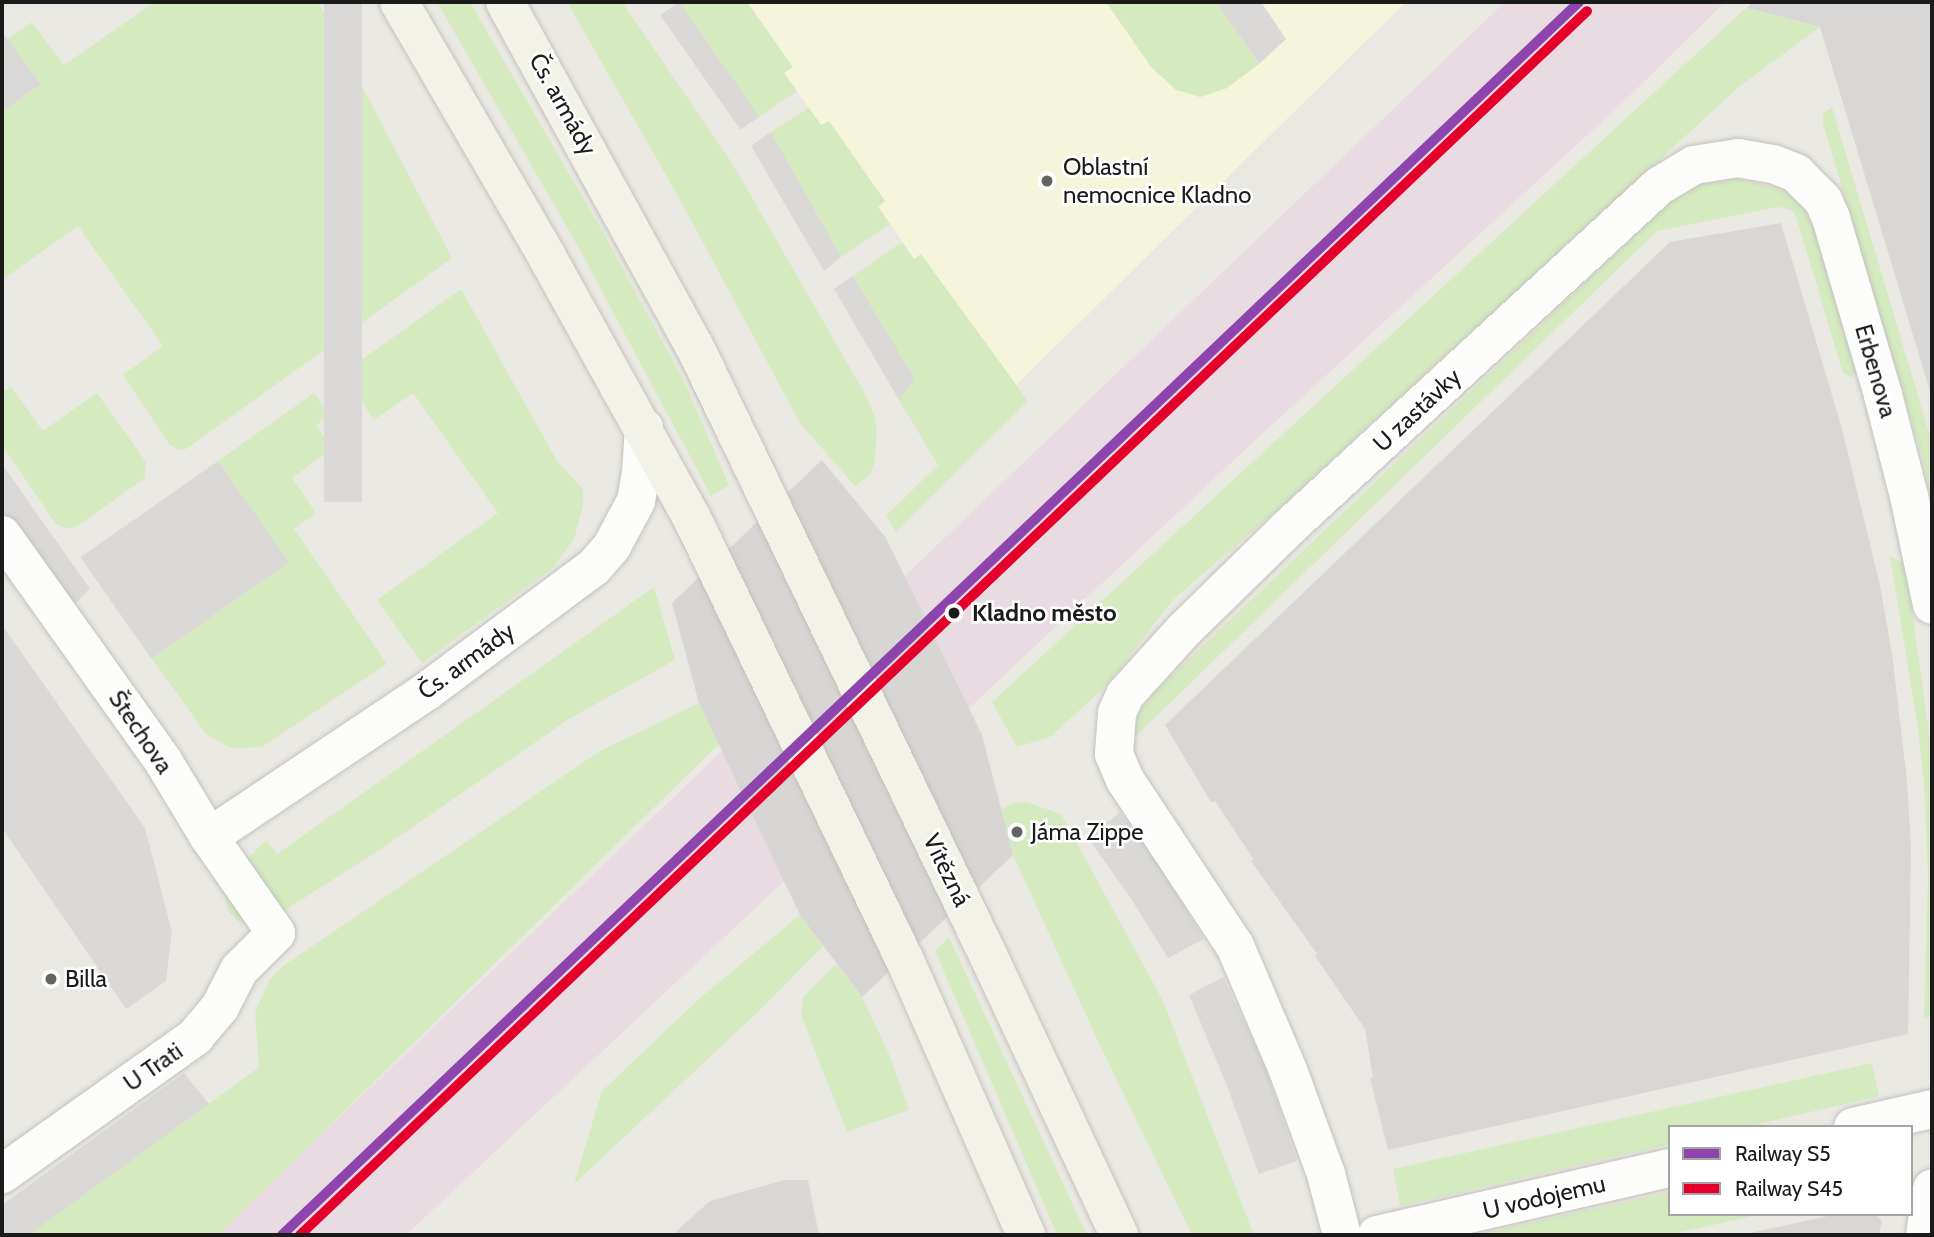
<!DOCTYPE html>
<meta charset="utf-8">
<style>
body{margin:0}
#map{position:relative;width:1934px;height:1237px;overflow:hidden;background:#eae8e3;font-family:Cabin,sans-serif}
div>[style]{position:absolute}
.residential>*{inset:0;background:#d9d7d5}
.industrial>*{inset:0;background:#e8dbe2}
.education>*{inset:0;background:#f5f5dc}
.grass>*{inset:0;background:#d5eabf}
.parking>*{inset:0;background:#dad9d7;transform-origin:0 0}
.pier>*{inset:0;background:#d7d6d4}
.roads{filter:drop-shadow(0 0 2px #c2c2bf) drop-shadow(0 0 2px #c2c2bf)}
.minor>*{height:38px;margin:-19px;padding:0 19px;transform-origin:19px;border-radius:19px;background:#fcfcfb}
.secondary>*{height:38px;margin:-19px;padding:0 19px;transform-origin:19px;border-radius:19px;background:#f2f2e8}
.rail-1>*{height:10px;margin:-5px;padding:0 5px;transform-origin:5px;border-radius:5px;background:#8e44ad}
.rail-2>*{height:10px;margin:-5px;padding:0 5px;transform-origin:5px;border-radius:5px;background:#e4002b}
.dots>*{width:19px;height:19px;translate:-50% -50%;box-sizing:border-box;border:4px solid #fff;border-radius:50%}
span{translate:-50% -50%;white-space:nowrap;text-align:center;line-height:1.15;-webkit-text-stroke:5px #fff;paint-order:stroke}
.street-label{font-size:24px;color:#1b1b1b}
.poi-label{font-size:24px;color:#1b1b1b}
.left{translate:0 -50%;text-align:left}
.stop-label{font-size:24px;color:#1b1b1b;font-weight:700}
.frame{position:absolute;inset:0;border:4px solid #1b1b1b;pointer-events:none}
.legend{position:absolute;left:1668px;top:1125px;width:245px;height:91px;box-sizing:border-box;background:#fff;border:2px solid #a4a4a4;margin:0;padding:9px 12px;list-style:none;font-size:21px;color:#1b1b1b}
.legend li{display:flex;align-items:center;gap:14px;height:35px}
.legend b{width:35px;border:2px solid #a4a4a4}
</style>
<div id="map">
<div class="residential">
<div style="clip-path:polygon(1753px 2px,1932px 2px,1932px 398px,1820px 27px,1747px 8px)"></div>
<div style="clip-path:polygon(1781px 223px,1842px 429px,1880px 585px,1892px 654px,1907px 781px,1911px 846px,1908px 1034px,1388px 1150px,1370px 1078px,1373px 1078px,1365px 1029px,1315px 956px,1317px 954px,1251px 861px,1254px 860px,1215px 801px,1211px 802px,1165px 725px,1670px 242px)"></div>
<div style="clip-path:polygon(784px 1180px,808px 1180px,819px 1235px,672px 1235px,710px 1201px)"></div>
<div style="clip-path:polygon(1837px 1214px,1875px 1214px,1882px 1221px,1879px 1235px,1741px 1235px)"></div>
</div>
<div class="industrial">
<div style="clip-path:polygon(1505px 2px,1725px 2px,1619px 106px,1250px 445px,406px 1235px,216px 1235px)"></div>
</div>
<div class="education">
<div style="clip-path:polygon(747px 2px,1406px 2px,1015px 386px,921px 255px,914px 259px,878px 206px,885px 201px,829px 121px,822px 126px,784px 73px,792px 67px)"></div>
</div>
<div class="grass">
<div style="clip-path:polygon(155px 2px,318px 2px,452px 258px,186px 449px,179px 450px,169px 444px,123px 375px,163px 346px,78px 226px,2px 280px,2px 112px,41px 84px,7px 40px,32px 22px,64px 65px)"></div>
<div style="clip-path:polygon(437px 2px,470px 2px,604px 234px,684px 381px,729px 485px,711px 496px,579px 248px)"></div>
<div style="clip-path:polygon(567px 2px,622px 2px,732px 163px,864px 392px,874px 414px,877px 429px,875px 460px,870px 475px,855px 486px,800px 423px,679px 198px)"></div>
<div style="clip-path:polygon(679px 2px,747px 2px,793px 67px,784px 73px,797px 91px,759px 117px)"></div>
<div style="clip-path:polygon(1106px 2px,1216px 2px,1259px 64px,1227px 88px,1200px 97px,1176px 90px,1151px 67px)"></div>
<div style="clip-path:polygon(1746px 8px,1820px 27px,1739px 87px,1270px 516px,1174px 599px,1107px 685px,1050px 737px,1017px 747px,992px 702px)"></div>
<div style="clip-path:polygon(1832px 107px,1932px 443px,1932px 503px,1921px 453px,1823px 124px,1823px 113px)"></div>
<div style="clip-path:polygon(809px 108px,821px 125px,829px 121px,885px 201px,878px 207px,890px 224px,841px 257px,771px 132px)"></div>
<div style="clip-path:polygon(1737px 179px,1784px 190px,1807px 213px,1815px 227px,1855px 371px,1852px 378px,1843px 373px,1796px 216px,1791px 210px,1778px 207px,1657px 231px,1136px 736px,1131px 728px,1152px 694px,1670px 202px,1700px 185px)"></div>
<div style="clip-path:polygon(902px 242px,914px 259px,921px 254px,1028px 401px,896px 532px,886px 516px,938px 465px,899px 400px,915px 379px,853px 276px)"></div>
<div style="clip-path:polygon(461px 289px,557px 461px,583px 489px,583px 506px,574px 539px,554px 567px,422px 663px,377px 600px,498px 513px,413px 393px,374px 420px,343px 373px)"></div>
<div style="clip-path:polygon(11px 387px,43px 431px,97px 393px,146px 462px,145px 478px,76px 527px,66px 528px,56px 524px,2px 445px,2px 393px)"></div>
<div style="clip-path:polygon(314px 393px,330px 415px,316px 425px,332px 449px,292px 478px,316px 513px,294px 529px,387px 664px,262px 747px,231px 748px,206px 734px,152px 659px,289px 563px,218px 461px)"></div>
<div style="clip-path:polygon(1890px 556px,1901px 562px,1907px 576px,1932px 753px,1932px 1013px,1924px 1019px,1928px 876px,1924px 782px,1918px 728px)"></div>
<div style="clip-path:polygon(654px 587px,675px 660px,569px 719px,381px 849px,265px 923px,250px 925px,238px 921px,228px 911px,223px 891px,226px 881px,266px 840px,277px 854px)"></div>
<div style="clip-path:polygon(699px 703px,720px 743px,218px 1235px,29px 1235px,259px 1067px,255px 1012px,270px 979px,283px 966px,600px 751px)"></div>
<div style="clip-path:polygon(1026px 802px,1061px 814px,1162px 999px,1254px 1235px,1192px 1235px,1097px 1039px,1013px 855px,1001px 810px,1013px 803px)"></div>
<div style="clip-path:polygon(800px 915px,823px 946px,759px 1011px,574px 1184px,602px 1091px,699px 999px)"></div>
<div style="clip-path:polygon(949px 937px,1087px 1235px,1057px 1235px,935px 951px)"></div>
<div style="clip-path:polygon(836px 964px,862px 997px,889px 1054px,909px 1110px,847px 1132px,801px 1015px,803px 997px)"></div>
<div style="clip-path:polygon(1872px 1063px,1879px 1096px,1746px 1127px,1670px 1127px,1670px 1144px,1400px 1206px,1393px 1169px)"></div>
<div style="clip-path:polygon(1670px 1192px,1670px 1214px,1762px 1214px,1668px 1235px,1475px 1235px)"></div>
</div>
<div class="parking">
<div style="left:324px;top:2px;width:38px;height:500px"></div>
<div style="left:679px;top:2px;width:140px;height:23px;rotate:55deg"></div>
<div style="clip-path:polygon(1216px 2px,1261px 2px,1286px 39px,1259px 64px)"></div>
<div style="clip-path:polygon(2px 32px,41px 84px,2px 112px)"></div>
<div style="clip-path:polygon(771px 132px,841px 257px,824px 271px,751px 146px)"></div>
<div style="clip-path:polygon(853px 276px,915px 379px,899px 400px,834px 289px)"></div>
<div style="left:218px;top:461px;width:124px;height:168px;rotate:55deg"></div>
<div style="clip-path:polygon(2px 464px,90px 589px,61px 617px,2px 535px)"></div>
<div style="clip-path:polygon(2px 625px,145px 828px,172px 932px,166px 981px,126px 1009px,2px 828px)"></div>
<div style="clip-path:polygon(1120px 812px,1162px 870px,1204px 939px,1168px 958px,1130px 897px,1088px 838px)"></div>
<div style="clip-path:polygon(1223px 977px,1265px 1066px,1297px 1161px,1259px 1174px,1227px 1086px,1189px 995px)"></div>
<div style="clip-path:polygon(184px 1073px,209px 1104px,29px 1235px,2px 1235px,2px 1205px)"></div>
</div>
<div class="pier">
<div style="clip-path:polygon(822px 460px,886px 538px,982px 735px,1013px 855px,862px 997px,800px 915px,699px 703px,672px 603px)"></div>
</div>
<div class="roads">
<div class="minor">
<div style="left:2px;top:535px;width:277px;rotate:54.5deg"></div>
<div style="left:163px;top:761px;width:89px;rotate:58.8deg"></div>
<div style="left:209px;top:837px;width:117px;rotate:55.1deg"></div>
<div style="left:276px;top:933px;width:52px;rotate:135deg"></div>
<div style="left:239px;top:970px;width:42px;rotate:117.2deg"></div>
<div style="left:220px;top:1007px;width:39px;rotate:130deg"></div>
<div style="left:195px;top:1037px;width:237px;rotate:144.6deg"></div>
<div style="left:209px;top:837px;width:262px;rotate:-33.8deg"></div>
<div style="left:427px;top:691px;width:208px;rotate:-36.6deg"></div>
<div style="left:594px;top:567px;width:28px;rotate:-49deg"></div>
<div style="left:612px;top:546px;width:51px;rotate:-61.9deg"></div>
<div style="left:636px;top:501px;width:27px;rotate:-80deg"></div>
<div style="left:641px;top:474px;width:46px;rotate:-86.3deg"></div>
<div style="left:1853px;top:1127px;width:81px;rotate:-12.8deg"></div>
<div style="left:1342px;top:1235px;width:63px;rotate:-104.7deg"></div>
<div style="left:1326px;top:1174px;width:111px;rotate:-110.1deg"></div>
<div style="left:1288px;top:1070px;width:135px;rotate:-113.1deg"></div>
<div style="left:1235px;top:946px;width:199px;rotate:-123.5deg"></div>
<div style="left:1125px;top:780px;width:28px;rotate:-113deg"></div>
<div style="left:1114px;top:754px;width:41px;rotate:-85.8deg"></div>
<div style="left:1117px;top:713px;width:20px;rotate:-66deg"></div>
<div style="left:1125px;top:695px;width:88px;rotate:-47.8deg"></div>
<div style="left:1184px;top:630px;width:146px;rotate:-44.4deg"></div>
<div style="left:1288px;top:528px;width:505px;rotate:-42.67deg"></div>
<div style="left:1659px;top:186px;width:41px;rotate:-31deg"></div>
<div style="left:1694px;top:165px;width:45px;rotate:-9deg"></div>
<div style="left:1738px;top:158px;width:36px;rotate:10deg"></div>
<div style="left:1773px;top:164px;width:25px;rotate:21deg"></div>
<div style="left:1796px;top:173px;width:38px;rotate:45deg"></div>
<div style="left:1823px;top:200px;width:20px;rotate:66deg"></div>
<div style="left:1831px;top:218px;width:184px;rotate:73.6deg"></div>
<div style="left:1883px;top:395px;width:104px;rotate:75.6deg"></div>
<div style="left:1909px;top:496px;width:111px;rotate:78.1deg"></div>
<div style="left:1377px;top:1235px;width:301px;rotate:-12.9deg"></div>
<div style="left:1925px;top:1235px;width:47px;rotate:-81.3deg"></div>
</div>
<div class="secondary">
<div style="left:399px;top:2px;width:293px;rotate:59.8deg"></div>
<div style="left:546px;top:255px;width:303px;rotate:61deg"></div>
<div style="left:693px;top:520px;width:486px;rotate:64.3deg"></div>
<div style="left:904px;top:958px;width:303px;rotate:66.2deg"></div>
<div style="left:505px;top:2px;width:394px;rotate:61.2deg"></div>
<div style="left:695px;top:347px;width:675px;rotate:64.27deg"></div>
<div style="left:988px;top:955px;width:309px;rotate:64.9deg"></div>
</div>
</div>
<div class="rail-1">
<div style="left:282px;top:1235px;width:1790px;rotate:-43.55deg"></div>
</div>
<div class="rail-2">
<div style="left:300px;top:1235px;width:1776px;rotate:-43.56deg"></div>
</div>
<div class="dots">
<div style="left:1047px;top:181px;background:#636361"></div>
<div style="left:954px;top:613px;background:#1b1b1b"></div>
<div style="left:1017px;top:832px;background:#636361"></div>
<div style="left:51px;top:979px;background:#636361"></div>
</div>
<div class="street-label">
<span style="left:563px;top:104px;rotate:61deg">Čs. armády</span>
<span style="left:1876px;top:371px;rotate:74deg">Erbenova</span>
<span style="left:1417px;top:410px;rotate:-43deg">U zastávky</span>
<span style="left:466px;top:661px;rotate:-36deg">Čs. armády</span>
<span style="left:141px;top:732px;rotate:56deg">Štechova</span>
<span style="left:947px;top:870px;rotate:64deg">Vítězná</span>
<span style="left:153px;top:1067px;rotate:-35deg">U Trati</span>
<span style="left:1544px;top:1197px;rotate:-13deg">U vodojemu</span>
</div>
<div class="poi-label">
<span class="left" style="left:1063px;top:181px">Oblastní<br>nemocnice Kladno</span>
<span class="left" style="left:1031px;top:832px">Jáma Zippe</span>
<span class="left" style="left:65px;top:979px">Billa</span>
</div>
<div class="stop-label">
<span class="left" style="left:972px;top:613px">Kladno město</span>
</div>
<div class="frame"></div>
<ul class="legend">
<li><b style="height:9px;background:#8e44ad"></b>Railway S5</li>
<li><b style="height:9px;background:#e4002b"></b>Railway S45</li>
</ul>
</div>
